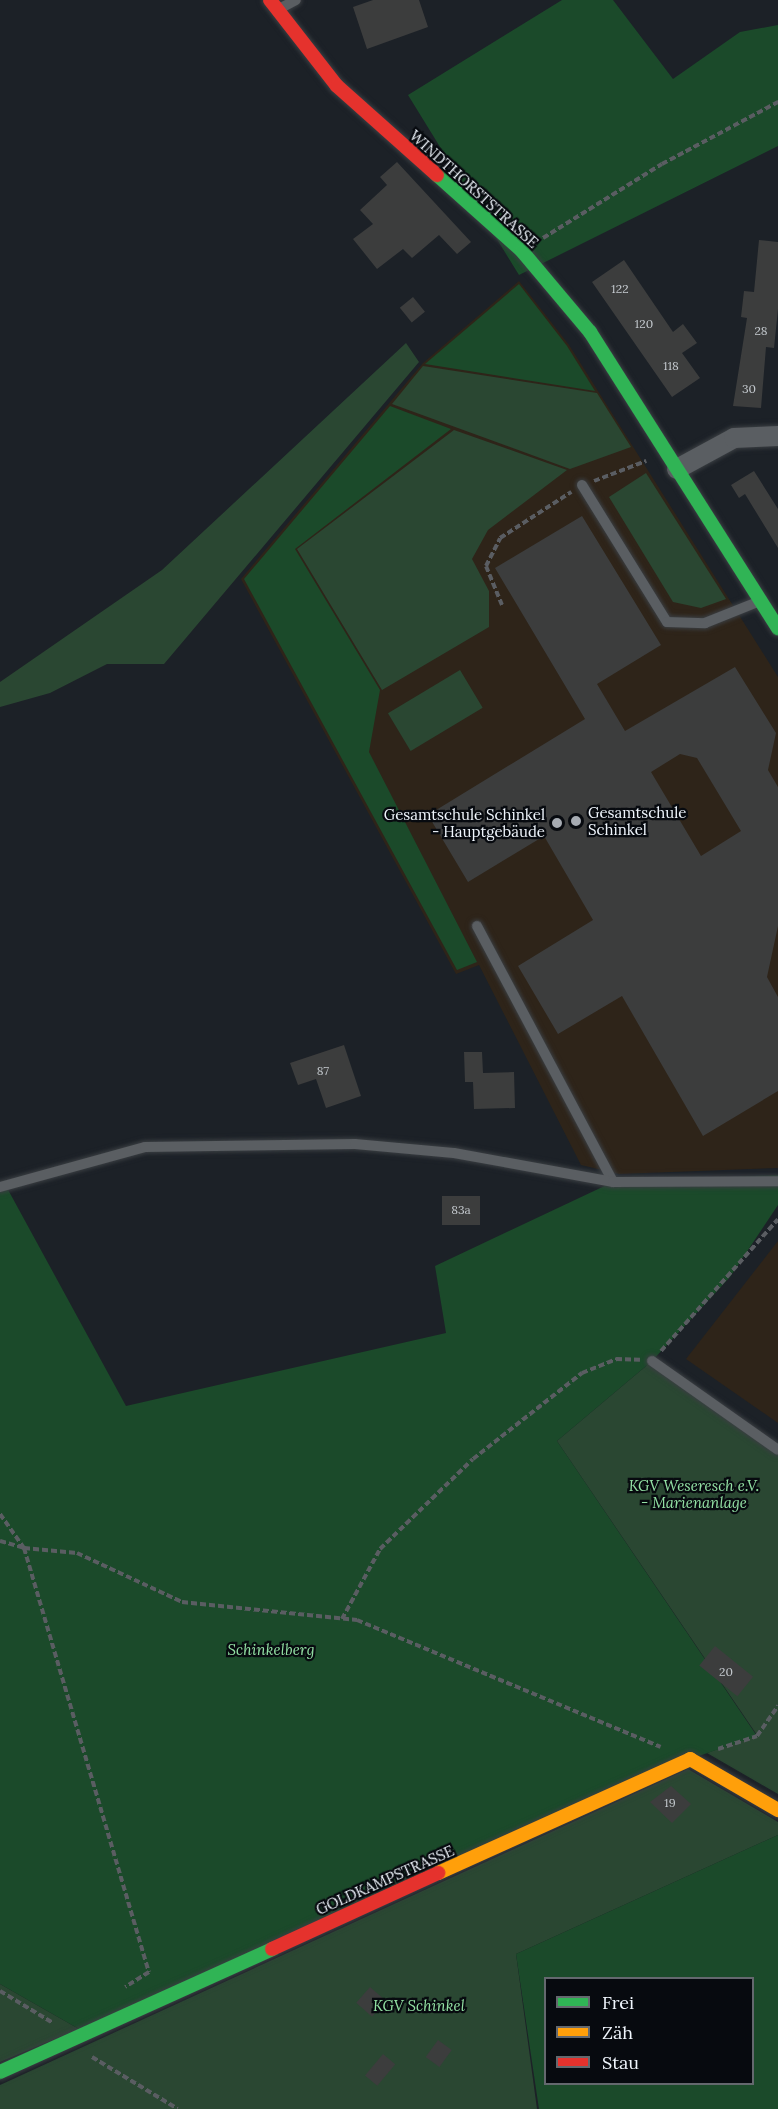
<!DOCTYPE html>
<meta charset="utf-8">
<style>
body{margin:0}
#map{position:relative;width:778px;height:2109px;overflow:hidden;background:#1c2127;font-family:Lora,serif}
div>[style]{position:absolute}
.education>*{inset:0;background:#2e2419}
.green>*{inset:0;background:#2a4732;transform-origin:0 0}
.forest>*{inset:0;background:#1b4a2a}
.building>*{inset:0;background:#3c3d3d;transform-origin:0 0}
.path>*{height:4px;margin-top:-2px;transform-origin:0;background:repeating-linear-gradient(90deg,#5a5d62 0 6px,transparent 0 9px)}
.roads{filter:drop-shadow(0 0 2px #3a3e42) drop-shadow(0 0 2px #3a3e42)}
.lane>*{height:10px;margin:-5px;padding:0 5px;transform-origin:5px;border-radius:5px;background:#5a5e62}
.street>*{height:20px;margin:-10px;padding:0 10px;transform-origin:10px;border-radius:10px;background:#5a5e62}
.fast>*{height:14px;margin:-7px;padding:0 7px;transform-origin:7px;border-radius:7px;background:#30b455}
.slow>*{height:14px;margin:-7px;padding:0 7px;transform-origin:7px;border-radius:7px;background:#ff9f0a}
.jam>*{height:14px;margin:-7px;padding:0 7px;transform-origin:7px;border-radius:7px;background:#e5322d}
.dots>*{width:16px;height:16px;translate:-50% -50%;box-sizing:border-box;border:3px solid #070a0f;border-radius:50%}
span{translate:-50% -50%;white-space:nowrap;text-align:center;line-height:1.15;-webkit-text-stroke:4.5px #070a0f;paint-order:stroke}
.number-label{font-size:12px;color:#c3c8cd}
.number-label span{-webkit-text-stroke-width:0}
.street-label{font-size:15px;color:#f0f6fd}
.poi-label{font-size:15px;color:#f0f6fd}
.left{translate:0 -50%;text-align:left}
.right{translate:-100% -50%;text-align:right}
.park-label{font-size:15px;color:#93e1a4;font-style:italic}
.legend{position:absolute;left:544px;top:1977px;width:210px;height:108px;box-sizing:border-box;background:#070a0f;border:2px solid #64686e;margin:0;padding:8px 10px;list-style:none;font-size:18px;color:#f0f6fd}
.legend li{display:flex;align-items:center;gap:12px;height:30px}
.legend b{width:30px;border:2px solid #64686e}
</style>
<div id="map">
<div class="education">
<div style="clip-path:polygon(519px 281px,569px 345px,778px 677px,778px 1168px,619px 1174px,581px 1165px,479px 965px,456px 974px,241px 579px,423px 363px)"></div>
<div style="clip-path:polygon(778px 1241px,778px 1423px,686px 1359px)"></div>
</div>
<div class="green">
<div style="clip-path:polygon(406px 343px,419px 362px,164px 664px,107px 664px,50px 693px,0 707px,0 682px,162px 570px)"></div>
<div style="clip-path:polygon(423px 366px,597px 393px,631px 447px,570px 469px,392px 404px)"></div>
<div style="clip-path:polygon(454px 430px,567px 470px,488px 530px,472px 559px,489px 591px,489px 627px,382px 690px,297px 549px)"></div>
<div style="clip-path:polygon(646px 473px,726px 599px,701px 608px,673px 602px,609px 497px)"></div>
<div style="left:460px;top:670px;width:44px;height:84px;rotate:59deg"></div>
<div style="clip-path:polygon(652px 1361px,778px 1450px,778px 1794px,707px 1753px,757px 1735px,557px 1441px)"></div>
<div style="clip-path:polygon(688px 1769px,778px 1822px,778px 1835px,516px 1954px,537px 2109px,0 2109px,0 2085px)"></div>
<div style="clip-path:polygon(0 1984px,79px 2029px,0 2062px)"></div>
</div>
<div class="forest">
<div style="clip-path:polygon(562px 0,613px 0,673px 79px,740px 32px,778px 25px,778px 146px,519px 275px,408px 95px)"></div>
<div style="clip-path:polygon(519px 284px,567px 346px,595px 391px,425px 364px)"></div>
<div style="clip-path:polygon(390px 406px,451px 429px,295px 549px,380px 690px,369px 752px,477px 962px,457px 970px,244px 579px)"></div>
<div style="clip-path:polygon(778px 1175px,778px 1205px,730px 1277px,652px 1361px,557px 1441px,757px 1736px,690px 1759px,79px 2029px,0 1984px,0 1187px,6px 1186px,126px 1406px,446px 1333px,435px 1266px,613px 1182px)"></div>
<div style="clip-path:polygon(evenodd,778px 1835px,778px 2109px,539px 2109px,516px 1954px,778px 1835px,546px 1978px,752px 1978px,752px 2084px,546px 2084px,546px 1978px)"></div>
</div>
<div class="building">
<div style="clip-path:polygon(373px 0,419px 0,428px 27px,367px 49px,353px 7px)"></div>
<div style="clip-path:polygon(397px 162px,471px 242px,457px 254px,439px 235px,412px 258px,403px 249px,377px 269px,353px 239px,373px 224px,360px 210px,387px 185px,380px 177px)"></div>
<div style="clip-path:polygon(759px 240px,778px 242px,778px 309px,774px 348px,766px 347px,761px 408px,733px 406px,747px 318px,741px 317px,744px 291px,754px 292px)"></div>
<div style="clip-path:polygon(624px 260px,673px 332px,683px 324px,697px 343px,682px 353px,700px 378px,672px 397px,592px 282px)"></div>
<div style="left:413px;top:297px;width:19px;height:17px;rotate:51deg"></div>
<div style="clip-path:polygon(754px 471px,778px 509px,778px 548px,745px 494px,739px 498px,731px 485px)"></div>
<div style="clip-path:polygon(evenodd,582px 516px,661px 645px,597px 684px,625px 731px,735px 667px,776px 733px,768px 770px,778px 787px,778px 926px,767px 977px,778px 997px,778px 1091px,703px 1136px,622px 996px,558px 1034px,518px 966px,593px 920px,544px 836px,468px 882px,428px 815px,585px 719px,495px 568px,582px 516px,680px 754px,697px 758px,741px 831px,701px 856px,651px 772px,680px 754px)"></div>
<div style="clip-path:polygon(344px 1045px,361px 1096px,326px 1108px,316px 1079px,298px 1085px,290px 1063px)"></div>
<div style="clip-path:polygon(464px 1052px,482px 1052px,483px 1073px,514px 1072px,515px 1108px,474px 1109px,473px 1082px,465px 1082px)"></div>
<div style="left:442px;top:1196px;width:38px;height:29px"></div>
<div style="left:715px;top:1646px;width:49px;height:25px;rotate:39deg"></div>
<div style="clip-path:polygon(671px 1786px,691px 1804px,672px 1823px,650px 1802px)"></div>
<div style="left:370px;top:1987px;width:21px;height:21px;rotate:41deg"></div>
<div style="left:438px;top:2040px;width:17px;height:21px;rotate:36deg"></div>
<div style="left:383px;top:2054px;width:16px;height:28px;rotate:40deg"></div>
</div>
<div class="path">
<div style="left:543px;top:238px;width:140px;rotate:-31.9deg"></div>
<div style="left:662px;top:164px;width:132px;rotate:-28.1deg"></div>
<div style="left:594px;top:481px;width:56px;rotate:-21deg"></div>
<div style="left:502px;top:605px;width:42px;rotate:-112.3deg"></div>
<div style="left:486px;top:566px;width:31px;rotate:-63deg"></div>
<div style="left:500px;top:538px;width:85px;rotate:-32.9deg"></div>
<div style="left:661px;top:1351px;width:176px;rotate:-48.4deg"></div>
<div style="left:0;top:1514px;width:42px;rotate:54.8deg"></div>
<div style="left:24px;top:1548px;width:442px;rotate:73.6deg"></div>
<div style="left:149px;top:1972px;width:28px;rotate:148deg"></div>
<div style="left:0;top:1541px;width:25px;rotate:16deg"></div>
<div style="left:24px;top:1548px;width:53px;rotate:5.4deg"></div>
<div style="left:77px;top:1553px;width:116px;rotate:25deg"></div>
<div style="left:182px;top:1602px;width:176px;rotate:5.9deg"></div>
<div style="left:357px;top:1620px;width:329px;rotate:22.7deg"></div>
<div style="left:342px;top:1619px;width:80px;rotate:-61.5deg"></div>
<div style="left:380px;top:1549px;width:129px;rotate:-44.1deg"></div>
<div style="left:473px;top:1459px;width:139px;rotate:-38.3deg"></div>
<div style="left:582px;top:1373px;width:37px;rotate:-22deg"></div>
<div style="left:616px;top:1359px;width:24px;rotate:2deg"></div>
<div style="left:718px;top:1749px;width:41px;rotate:-18.4deg"></div>
<div style="left:757px;top:1736px;width:37px;rotate:-55deg"></div>
<div style="left:0;top:1991px;width:62px;rotate:31.1deg"></div>
<div style="left:92px;top:2057px;width:100px;rotate:31.2deg"></div>
</div>
<div class="roads">
<div class="lane">
<div style="left:279px;top:9px;width:19px;rotate:-28deg"></div>
<div style="left:582px;top:485px;width:161px;rotate:58.2deg"></div>
<div style="left:667px;top:622px;width:38px;rotate:2deg"></div>
<div style="left:705px;top:623px;width:59px;rotate:-21.8deg"></div>
<div style="left:477px;top:926px;width:290px;rotate:62deg"></div>
<div style="left:0;top:1187px;width:150px;rotate:-15.4deg"></div>
<div style="left:145px;top:1147px;width:210px;rotate:-0.8deg"></div>
<div style="left:355px;top:1144px;width:99px;rotate:5.2deg"></div>
<div style="left:454px;top:1153px;width:162px;rotate:10.3deg"></div>
<div style="left:613px;top:1182px;width:165px;rotate:-0.3deg"></div>
<div style="left:652px;top:1361px;width:154px;rotate:35.2deg"></div>
</div>
<div class="street">
<div style="left:677px;top:469px;width:65px;rotate:-28.5deg"></div>
<div style="left:734px;top:438px;width:44px;rotate:-2.6deg"></div>
</div>
<div class="fast">
<div style="left:437px;top:175px;width:114px;rotate:41.8deg"></div>
<div style="left:522px;top:251px;width:106px;rotate:50deg"></div>
<div style="left:590px;top:332px;width:351px;rotate:57.6deg"></div>
<div style="left:0;top:2072px;width:299px;rotate:-24.3deg"></div>
</div>
<div class="slow">
<div style="left:438px;top:1873px;width:277px;rotate:-24.3deg"></div>
<div style="left:690px;top:1759px;width:102px;rotate:30.1deg"></div>
</div>
<div class="jam">
<div style="left:270px;top:0;width:109px;rotate:52.1deg"></div>
<div style="left:337px;top:86px;width:134px;rotate:41.7deg"></div>
<div style="left:272px;top:1949px;width:183px;rotate:-24.6deg"></div>
</div>
</div>
<div class="dots">
<div style="left:576px;top:821px;background:#a6abb2"></div>
<div style="left:557px;top:823px;background:#a6abb2"></div>
</div>
<div class="number-label">
<span style="left:620px;top:289px">122</span>
<span style="left:644px;top:324px">120</span>
<span style="left:761px;top:331px">28</span>
<span style="left:671px;top:366px">118</span>
<span style="left:749px;top:389px">30</span>
<span style="left:323px;top:1071px">87</span>
<span style="left:461px;top:1210px">83a</span>
<span style="left:726px;top:1672px">20</span>
<span style="left:670px;top:1803px">19</span>
</div>
<div class="street-label">
<span style="left:474px;top:189px;rotate:42deg">WINDTHORSTSTRASSE</span>
<span style="left:385px;top:1880px;rotate:-24deg">GOLDKAMPSTRASSE</span>
</div>
<div class="poi-label">
<span class="left" style="left:588px;top:821px">Gesamtschule<br>Schinkel</span>
<span class="right" style="left:545px;top:823px">Gesamtschule Schinkel<br>- Hauptgebäude</span>
</div>
<div class="park-label">
<span style="left:694px;top:1494px">KGV Weseresch e.V.<br>- Marienanlage</span>
<span style="left:271px;top:1650px">Schinkelberg</span>
<span style="left:419px;top:2006px">KGV Schinkel</span>
</div>
<ul class="legend">
<li><b style="height:8px;background:#30b455"></b>Frei</li>
<li><b style="height:8px;background:#ff9f0a"></b>Zäh</li>
<li><b style="height:8px;background:#e5322d"></b>Stau</li>
</ul>
</div>
